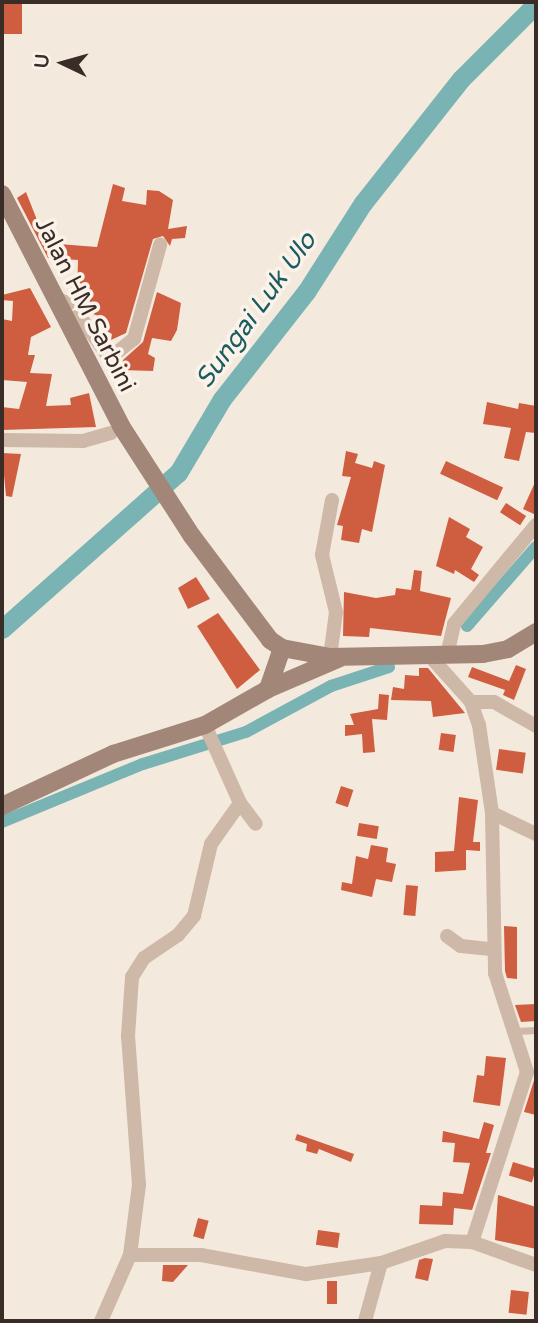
<!DOCTYPE html>
<style>
body{margin:0}
#map{position:relative;width:538px;height:1323px;overflow:hidden;background:#f4e9dd;font-family:"Varela Round",sans-serif}
div>[style]{position:absolute}
.canal>*{height:12px;margin:-6px;padding:0 6px;transform-origin:6px;border-radius:6px;background:#79b3b4}
.river>*{height:19px;margin:-9.5px;padding:0 9.5px;transform-origin:9.5px;border-radius:9.5px;background:#79b3b4}
.building>*{inset:0;background:#cf5e40;transform-origin:0 0}
.service>*{height:7px;margin:-3.5px;padding:0 3.5px;transform-origin:3.5px;border-radius:3.5px;background:#ceb8a7}
.minor>*{height:14px;margin:-7px;padding:0 7px;transform-origin:7px;border-radius:7px;background:#ceb8a7}
.secondary>*{height:18px;margin:-9px;padding:0 9px;transform-origin:9px;border-radius:9px;background:#a28678}
span{translate:-50% -50%;white-space:nowrap;text-align:center;line-height:1.15;-webkit-text-stroke:7px #fbf3ea;paint-order:stroke}
.street-label{font-size:24px;color:#3a2d28}
.water-label{font-size:26px;color:#1a5c5f;font-style:italic}
.frame{position:absolute;inset:0;border:4px solid #3a2d28;pointer-events:none}
.north{position:absolute;left:28px;top:28px;width:70px;height:70px;-webkit-text-stroke:5px #fbf3ea;paint-order:stroke;rotate:275deg;font-size:19px;font-weight:700;line-height:28px;text-align:center;color:#3a2d28}
.north::after{content:'';display:block;margin:auto;width:24px;height:32px;background:#3a2d28;clip-path:polygon(50% 0,100% 100%,50% 72%,0 100%)}
</style>
<div id="map">
<div class="canal">
<div style="left:467px;top:626px;width:105px;rotate:-48.9deg"></div>
<div style="left:2px;top:822px;width:152px;rotate:-22.4deg"></div>
<div style="left:143px;top:764px;width:108px;rotate:-17.3deg"></div>
<div style="left:246px;top:732px;width:97px;rotate:-28.4deg"></div>
<div style="left:331px;top:686px;width:61px;rotate:-18.1deg"></div>
</div>
<div class="river">
<div style="left:2px;top:629px;width:235px;rotate:-41.6deg"></div>
<div style="left:178px;top:473px;width:86px;rotate:-59.3deg"></div>
<div style="left:222px;top:399px;width:136px;rotate:-51.9deg"></div>
<div style="left:306px;top:292px;width:106px;rotate:-57.4deg"></div>
<div style="left:363px;top:203px;width:158px;rotate:-51.7deg"></div>
<div style="left:461px;top:79px;width:106px;rotate:-45deg"></div>
</div>
<div class="building">
<div style="left:2px;top:2px;width:20px;height:32px"></div>
<div style="clip-path:polygon(113px 184px,125px 188px,122px 201px,146px 205px,147px 190px,159px 191px,173px 200px,168px 229px,187px 226px,185px 238px,172px 239px,170px 246px,163px 236px,153px 239px,126px 333px,111px 340px,112px 334px,99px 327px,100px 317px,89px 312px,90px 296px,77px 296px,78px 260px,48px 258px,17px 198px,26px 192px,46px 243px,97px 247px)"></div>
<div style="clip-path:polygon(30px 288px,51px 327px,31px 337px,28px 355px,35px 355px,30px 373px,52px 374px,46px 406px,71px 405px,70px 398px,89px 393px,96px 427px,2px 430px,2px 407px,19px 409px,27px 382px,2px 380px,2px 319px,12px 321px,13px 301px,2px 300px,2px 295px)"></div>
<div style="clip-path:polygon(157px 292px,181px 303px,177px 330px,171px 341px,152px 338px,148px 354px,155px 358px,153px 371px,121px 370px,123px 360px,143px 342px)"></div>
<div style="clip-path:polygon(487px 402px,518px 409px,519px 403px,536px 406px,536px 433px,526px 432px,519px 461px,504px 458px,511px 428px,483px 424px)"></div>
<div style="clip-path:polygon(346px 451px,358px 454px,355px 463px,372px 468px,374px 461px,385px 465px,372px 532px,362px 529px,359px 543px,341px 540px,343px 526px,337px 525px,351px 477px,342px 476px)"></div>
<div style="clip-path:polygon(2px 453px,21px 454px,12px 497px,6px 496px)"></div>
<div style="left:446px;top:461px;width:63px;height:14px;rotate:25deg"></div>
<div style="clip-path:polygon(536px 480px,536px 515px,523px 509px)"></div>
<div style="left:506px;top:503px;width:24px;height:11px;rotate:33deg"></div>
<div style="clip-path:polygon(449px 517px,470px 529px,466px 537px,483px 547px,471px 569px,479px 575px,474px 582px,455px 570px,454px 574px,436px 566px)"></div>
<div style="clip-path:polygon(414px 570px,422px 571px,420px 591px,451px 598px,441px 636px,370px 628px,369px 637px,343px 636px,344px 592px,376px 598px,395px 595px,396px 588px,411px 590px)"></div>
<div style="clip-path:polygon(196px 577px,210px 599px,188px 609px,178px 588px)"></div>
<div style="clip-path:polygon(218px 613px,260px 670px,237px 689px,197px 626px)"></div>
<div style="clip-path:polygon(516px 665px,526px 669px,514px 700px,503px 695px,505px 690px,468px 677px,472px 667px,509px 681px)"></div>
<div style="clip-path:polygon(419px 668px,428px 668px,465px 713px,433px 717px,431px 701px,391px 700px,393px 687px,404px 689px,405px 675px,419px 676px)"></div>
<div style="clip-path:polygon(379px 694px,389px 695px,387px 720px,372px 719px,375px 752px,363px 753px,362px 734px,345px 736px,345px 725px,354px 725px,350px 714px,378px 709px)"></div>
<div style="left:441px;top:733px;width:15px;height:17px;rotate:8deg"></div>
<div style="left:499px;top:749px;width:27px;height:21px;rotate:8deg"></div>
<div style="left:341px;top:786px;width:13px;height:18px;rotate:18deg"></div>
<div style="clip-path:polygon(459px 797px,478px 800px,473px 842px,480px 842px,480px 851px,466px 850px,466px 870px,435px 872px,435px 852px,454px 851px)"></div>
<div style="left:359px;top:823px;width:20px;height:13px;rotate:9deg"></div>
<div style="clip-path:polygon(371px 845px,388px 848px,386px 862px,396px 864px,392px 882px,376px 879px,372px 897px,341px 890px,342px 882px,352px 884px,356px 856px,368px 859px)"></div>
<div style="left:406px;top:885px;width:12px;height:30px;rotate:5deg"></div>
<div style="clip-path:polygon(504px 926px,517px 927px,517px 979px,507px 978px,505px 971px)"></div>
<div style="clip-path:polygon(536px 1004px,536px 1021px,521px 1022px,515px 1005px)"></div>
<div style="clip-path:polygon(486px 1056px,506px 1058px,500px 1106px,473px 1102px,477px 1075px,484px 1076px)"></div>
<div style="clip-path:polygon(536px 1074px,536px 1115px,524px 1112px)"></div>
<div style="clip-path:polygon(484px 1122px,494px 1125px,486px 1153px,491px 1153px,472px 1210px,454px 1208px,453px 1225px,419px 1224px,420px 1205px,442px 1206px,443px 1192px,463px 1194px,470px 1163px,453px 1162px,455px 1143px,442px 1142px,443px 1131px,479px 1139px)"></div>
<div style="clip-path:polygon(297px 1134px,354px 1154px,351px 1162px,319px 1149px,317px 1154px,306px 1151px,307px 1144px,295px 1140px)"></div>
<div style="left:513px;top:1162px;width:24px;height:14px;rotate:17deg"></div>
<div style="clip-path:polygon(498px 1195px,536px 1207px,536px 1249px,495px 1240px)"></div>
<div style="left:198px;top:1218px;width:11px;height:19px;rotate:15deg"></div>
<div style="left:318px;top:1230px;width:22px;height:15px;rotate:8deg"></div>
<div style="clip-path:polygon(425px 1258px,433px 1259px,428px 1281px,415px 1278px,419px 1260px)"></div>
<div style="clip-path:polygon(163px 1265px,188px 1265px,173px 1282px,162px 1281px)"></div>
<div style="left:327px;top:1281px;width:10px;height:23px"></div>
<div style="left:511px;top:1290px;width:18px;height:23px;rotate:6deg"></div>
</div>
<div class="service">
<div style="left:516px;top:1031px;width:20px;rotate:-3deg"></div>
</div>
<div class="minor">
<div style="left:54px;top:298px;width:18px;rotate:19deg"></div>
<div style="left:71px;top:304px;width:60px;rotate:54.5deg"></div>
<div style="left:106px;top:353px;width:10px"></div>
<div style="left:116px;top:353px;width:23px;rotate:-38deg"></div>
<div style="left:134px;top:339px;width:98px;rotate:-74.5deg"></div>
<div style="left:2px;top:440px;width:81px;rotate:0.7deg"></div>
<div style="left:83px;top:441px;width:29px;rotate:-16deg"></div>
<div style="left:428px;top:654px;width:64px;rotate:48.1deg"></div>
<div style="left:471px;top:702px;width:24px;rotate:71deg"></div>
<div style="left:479px;top:725px;width:89px;rotate:81.6deg"></div>
<div style="left:492px;top:813px;width:160px;rotate:88.9deg"></div>
<div style="left:495px;top:973px;width:104px;rotate:72.1deg"></div>
<div style="left:527px;top:1072px;width:179px;rotate:107.9deg"></div>
<div style="left:447px;top:655px;width:32px;rotate:-77deg"></div>
<div style="left:454px;top:624px;width:129px;rotate:-50.4deg"></div>
<div style="left:330px;top:657px;width:45px;rotate:-82.4deg"></div>
<div style="left:336px;top:612px;width:59px;rotate:-103.8deg"></div>
<div style="left:322px;top:555px;width:56px;rotate:-79.7deg"></div>
<div style="left:471px;top:702px;width:23px"></div>
<div style="left:494px;top:702px;width:48px;rotate:29.7deg"></div>
<div style="left:205px;top:725px;width:85px;rotate:65.8deg"></div>
<div style="left:240px;top:803px;width:26px;rotate:53deg"></div>
<div style="left:492px;top:813px;width:49px;rotate:25.5deg"></div>
<div style="left:447px;top:936px;width:17px;rotate:36deg"></div>
<div style="left:461px;top:946px;width:30px;rotate:6deg"></div>
<div style="left:130px;top:1255px;width:71px"></div>
<div style="left:201px;top:1255px;width:107px;rotate:10.3deg"></div>
<div style="left:306px;top:1274px;width:76px;rotate:-8.3deg"></div>
<div style="left:381px;top:1263px;width:68px;rotate:-19deg"></div>
<div style="left:445px;top:1241px;width:27px;rotate:2deg"></div>
<div style="left:472px;top:1242px;width:68px;rotate:19.8deg"></div>
<div style="left:101px;top:1321px;width:72px;rotate:-66.3deg"></div>
<div style="left:130px;top:1255px;width:71px;rotate:-82.7deg"></div>
<div style="left:139px;top:1185px;width:149px;rotate:-94.2deg"></div>
<div style="left:128px;top:1036px;width:59px;rotate:-86.1deg"></div>
<div style="left:132px;top:977px;width:22px;rotate:-58deg"></div>
<div style="left:144px;top:958px;width:41px;rotate:-34.1deg"></div>
<div style="left:178px;top:935px;width:25px;rotate:-50deg"></div>
<div style="left:194px;top:916px;width:74px;rotate:-76.7deg"></div>
<div style="left:211px;top:844px;width:50px;rotate:-54.7deg"></div>
<div style="left:365px;top:1321px;width:60px;rotate:-74.6deg"></div>
</div>
<div class="secondary">
<div style="left:2px;top:194px;width:261px;rotate:62.8deg"></div>
<div style="left:121px;top:426px;width:131px;rotate:57.2deg"></div>
<div style="left:192px;top:536px;width:130px;rotate:53.1deg"></div>
<div style="left:270px;top:640px;width:14px;rotate:34deg"></div>
<div style="left:282px;top:648px;width:49px;rotate:10.6deg"></div>
<div style="left:330px;top:657px;width:153px;rotate:-1.1deg"></div>
<div style="left:483px;top:654px;width:25px;rotate:-11deg"></div>
<div style="left:508px;top:649px;width:33px;rotate:-31deg"></div>
<div style="left:268px;top:689px;width:43px;rotate:-71.1deg"></div>
<div style="left:2px;top:806px;width:123px;rotate:-25.1deg"></div>
<div style="left:113px;top:754px;width:96px;rotate:-17.5deg"></div>
<div style="left:205px;top:725px;width:73px;rotate:-29.7deg"></div>
<div style="left:268px;top:689px;width:78px;rotate:-23.3deg"></div>
</div>
<div class="street-label">
<span style="left:85px;top:305px;rotate:63deg">Jalan HM Sarbini</span>
</div>
<div class="water-label">
<span style="left:256px;top:310px;rotate:-54deg">Sungai Luk Ulo</span>
</div>
<div class="frame"></div>
<div class="north">U</div>
</div>
